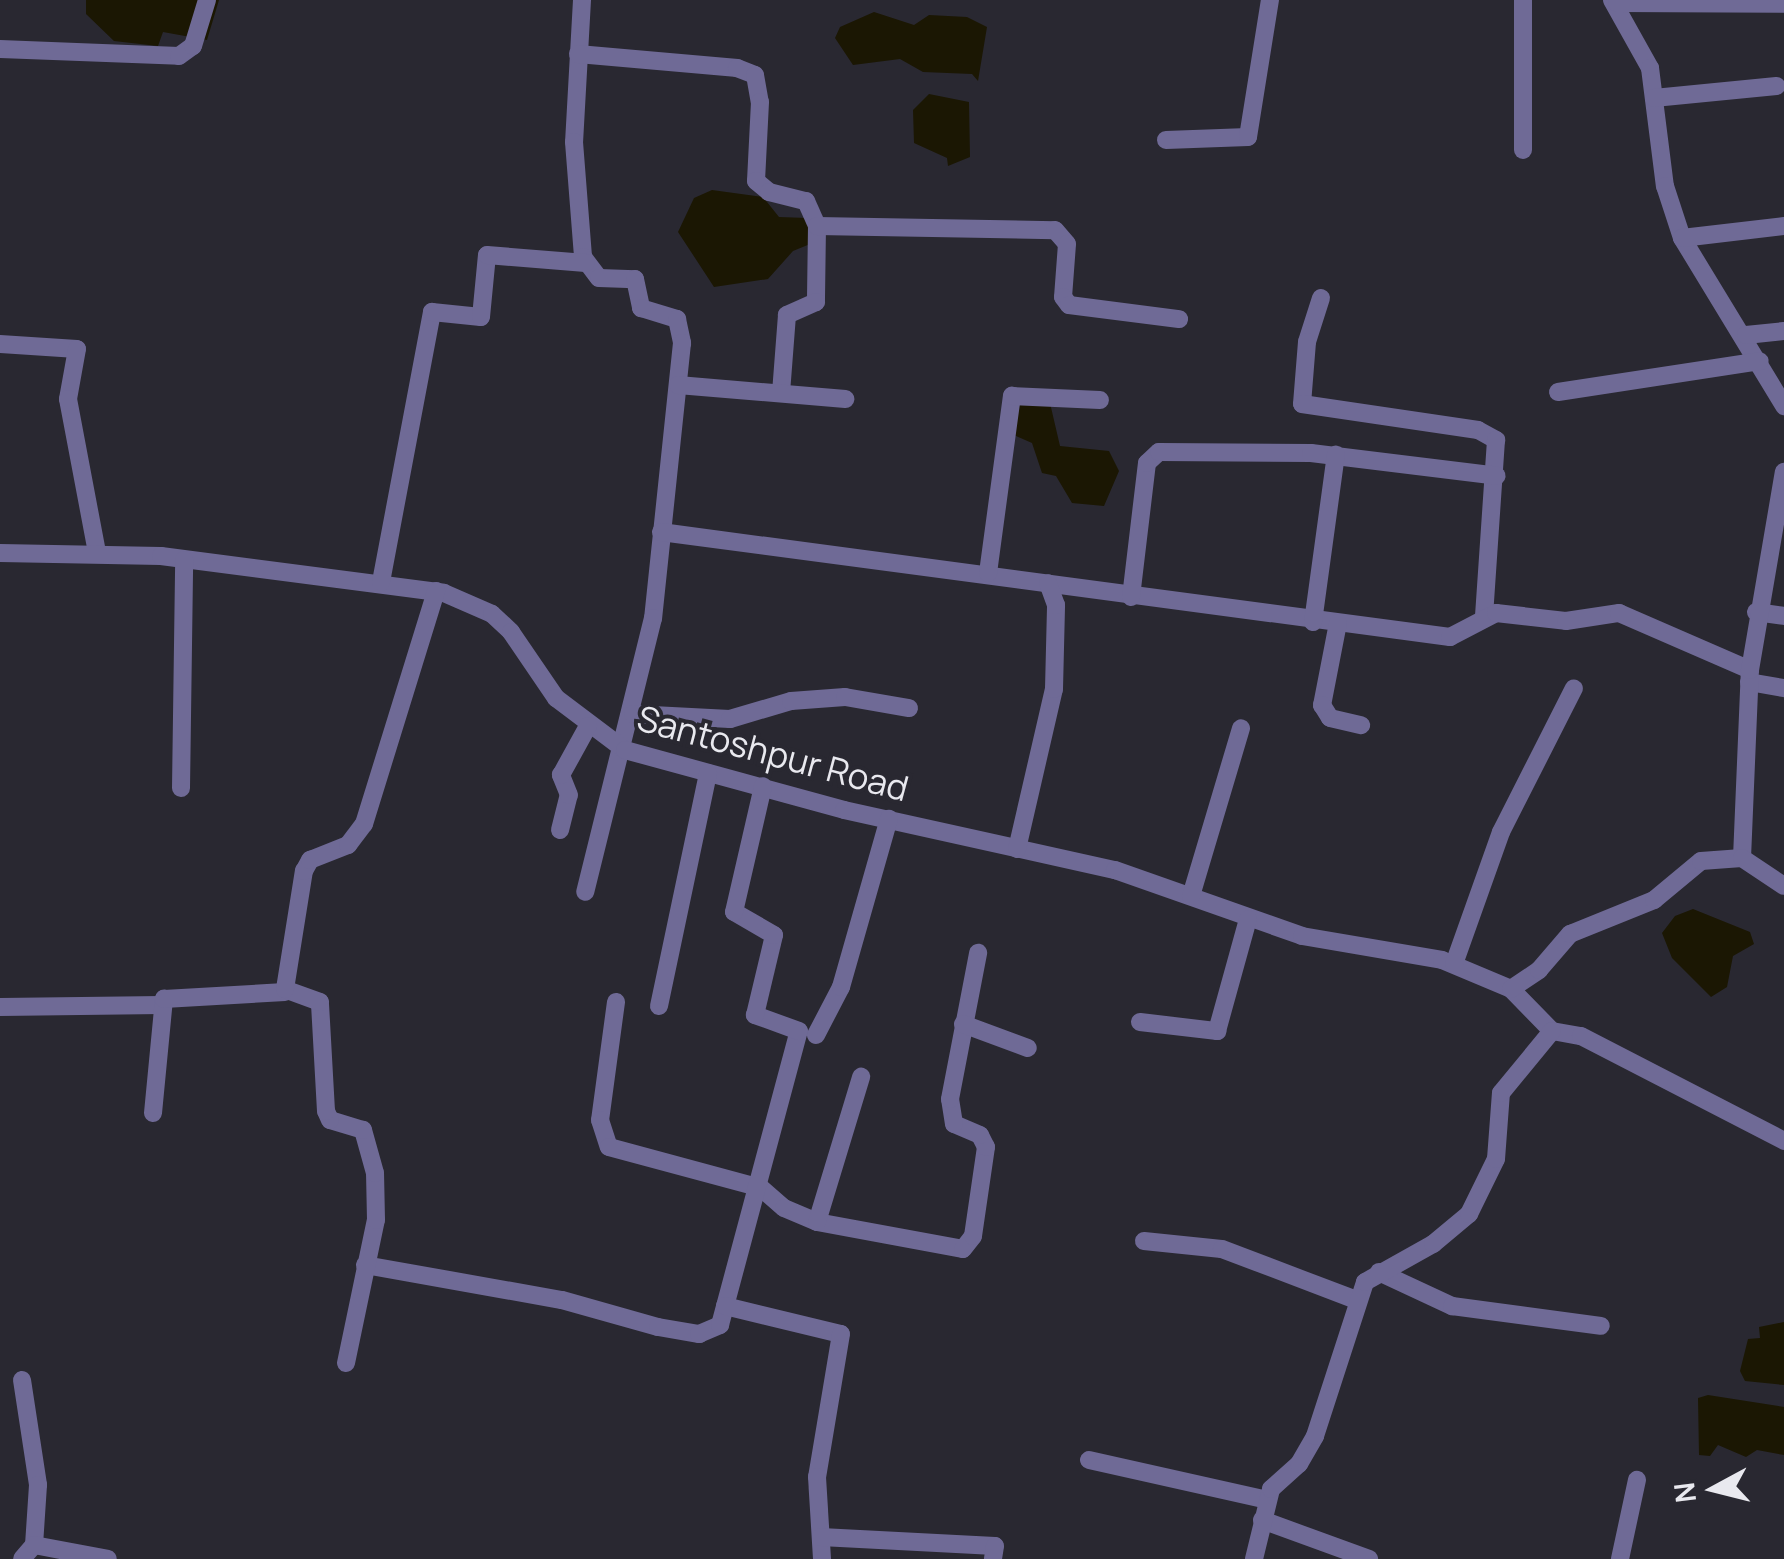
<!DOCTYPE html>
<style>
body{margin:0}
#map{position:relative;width:1784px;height:1559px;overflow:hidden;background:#292831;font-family:Manrope,sans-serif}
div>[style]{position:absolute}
.water>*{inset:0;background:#1b1703}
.street>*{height:18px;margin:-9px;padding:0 9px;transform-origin:9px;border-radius:9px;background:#6f6a96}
span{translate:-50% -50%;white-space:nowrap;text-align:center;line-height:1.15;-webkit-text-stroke:8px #292831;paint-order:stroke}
.street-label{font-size:35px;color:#e9e9ef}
.north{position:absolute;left:1664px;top:1439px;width:100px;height:100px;-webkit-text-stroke:8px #292831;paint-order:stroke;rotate:263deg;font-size:28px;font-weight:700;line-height:40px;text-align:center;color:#e9e9ef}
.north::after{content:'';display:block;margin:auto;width:35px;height:45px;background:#e9e9ef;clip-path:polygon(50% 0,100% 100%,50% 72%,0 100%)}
</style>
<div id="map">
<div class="water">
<div style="clip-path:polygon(86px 0,219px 0,207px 40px,163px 32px,158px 46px,114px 41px,86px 14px)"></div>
<div style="clip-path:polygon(874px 12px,914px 25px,929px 15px,967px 17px,987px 27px,978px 81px,972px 74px,923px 72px,900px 59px,853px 65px,835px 38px,840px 27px)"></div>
<div style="clip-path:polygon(929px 94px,969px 102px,970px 157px,948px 166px,947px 158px,914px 143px,913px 110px)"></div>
<div style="clip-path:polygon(712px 190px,763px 197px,779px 217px,807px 218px,815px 242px,793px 251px,768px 279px,714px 287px,678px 232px,694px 198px)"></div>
<div style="clip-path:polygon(1024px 399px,1050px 403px,1060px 446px,1109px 451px,1119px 471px,1104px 506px,1072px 503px,1056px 476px,1042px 473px,1032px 443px,1014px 435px,1015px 406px)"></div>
<div style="clip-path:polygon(1693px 909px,1750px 932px,1754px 944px,1733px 956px,1727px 987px,1711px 997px,1672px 958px,1662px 933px,1675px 916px)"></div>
<div style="clip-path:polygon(1784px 1322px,1784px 1385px,1745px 1381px,1740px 1371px,1748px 1339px,1760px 1338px,1759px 1327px)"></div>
<div style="clip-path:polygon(1708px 1395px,1784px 1407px,1784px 1455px,1757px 1450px,1746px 1457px,1718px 1445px,1710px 1456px,1699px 1455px,1698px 1398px)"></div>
</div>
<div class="street">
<div style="left:582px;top:0;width:142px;rotate:93.2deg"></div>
<div style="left:574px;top:142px;width:115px;rotate:85.5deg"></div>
<div style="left:583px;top:257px;width:26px;rotate:53deg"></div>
<div style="left:599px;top:278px;width:36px;rotate:2deg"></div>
<div style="left:635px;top:279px;width:30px;rotate:78deg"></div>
<div style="left:641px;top:308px;width:38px;rotate:17deg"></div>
<div style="left:677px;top:319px;width:25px;rotate:78deg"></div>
<div style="left:682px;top:343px;width:277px;rotate:96deg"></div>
<div style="left:653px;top:618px;width:282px;rotate:103.9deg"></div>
<div style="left:1523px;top:0;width:150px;rotate:90deg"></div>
<div style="left:1612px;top:0;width:78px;rotate:60.8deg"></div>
<div style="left:1650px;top:68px;width:119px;rotate:82.8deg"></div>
<div style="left:1665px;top:186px;width:55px;rotate:71.9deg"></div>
<div style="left:1682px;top:238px;width:197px;rotate:58.7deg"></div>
<div style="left:1617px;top:3px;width:167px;rotate:0.3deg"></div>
<div style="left:0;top:49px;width:179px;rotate:2.2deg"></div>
<div style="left:179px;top:56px;width:17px;rotate:-36deg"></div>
<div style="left:193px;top:46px;width:48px;rotate:-73.1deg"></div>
<div style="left:578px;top:54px;width:160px;rotate:5deg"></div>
<div style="left:737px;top:68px;width:19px;rotate:21deg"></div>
<div style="left:755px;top:75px;width:27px;rotate:80deg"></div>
<div style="left:760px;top:102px;width:79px;rotate:92.9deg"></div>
<div style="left:756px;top:181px;width:17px;rotate:40deg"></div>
<div style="left:769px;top:192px;width:38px;rotate:14deg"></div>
<div style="left:806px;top:201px;width:27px;rotate:66deg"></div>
<div style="left:817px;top:226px;width:76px;rotate:90.8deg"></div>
<div style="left:816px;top:302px;width:32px;rotate:156deg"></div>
<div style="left:787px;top:315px;width:78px;rotate:94.4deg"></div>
<div style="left:1654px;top:98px;width:123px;rotate:-5.6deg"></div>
<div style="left:1166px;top:140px;width:82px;rotate:-2.1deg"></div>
<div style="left:1248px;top:137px;width:139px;rotate:-80.9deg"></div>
<div style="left:817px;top:226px;width:238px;rotate:1deg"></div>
<div style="left:1055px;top:230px;width:18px;rotate:49deg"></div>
<div style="left:1067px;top:244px;width:53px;rotate:94.3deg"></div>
<div style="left:1063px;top:297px;width:10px;rotate:53deg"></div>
<div style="left:1069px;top:305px;width:111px;rotate:7.3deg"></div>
<div style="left:1682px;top:238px;width:103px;rotate:-6.7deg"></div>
<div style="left:1321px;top:298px;width:46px;rotate:107.7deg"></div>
<div style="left:1307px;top:342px;width:62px;rotate:94.6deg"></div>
<div style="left:1302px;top:404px;width:178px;rotate:8.4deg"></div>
<div style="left:1478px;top:430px;width:21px;rotate:29deg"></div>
<div style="left:1496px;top:440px;width:176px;rotate:93.9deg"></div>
<div style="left:1746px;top:335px;width:38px;rotate:-6deg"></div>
<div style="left:0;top:344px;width:77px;rotate:3.7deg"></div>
<div style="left:77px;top:349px;width:51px;rotate:100.2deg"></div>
<div style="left:68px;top:399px;width:156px;rotate:79.3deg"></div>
<div style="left:678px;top:385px;width:168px;rotate:4.8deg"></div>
<div style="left:1558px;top:392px;width:204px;rotate:-8.7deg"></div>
<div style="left:661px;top:532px;width:796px;rotate:7.58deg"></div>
<div style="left:1450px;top:637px;width:52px;rotate:-27.6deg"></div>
<div style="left:1496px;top:613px;width:70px;rotate:6.5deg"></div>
<div style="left:1566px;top:621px;width:54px;rotate:-8.6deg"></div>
<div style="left:1619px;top:613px;width:143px;rotate:23.5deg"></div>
<div style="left:0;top:553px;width:161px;rotate:1.1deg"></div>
<div style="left:161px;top:556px;width:285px;rotate:7.4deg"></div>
<div style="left:444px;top:593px;width:52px;rotate:23.6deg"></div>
<div style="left:492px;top:614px;width:26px;rotate:43deg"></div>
<div style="left:511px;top:632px;width:80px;rotate:55.7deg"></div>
<div style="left:556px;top:698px;width:86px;rotate:37deg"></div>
<div style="left:625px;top:750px;width:227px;rotate:15.3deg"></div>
<div style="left:844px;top:810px;width:278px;rotate:12.5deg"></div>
<div style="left:1115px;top:870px;width:198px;rotate:19.4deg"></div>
<div style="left:1302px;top:936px;width:142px;rotate:9.7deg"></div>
<div style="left:1442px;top:960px;width:75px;rotate:22.8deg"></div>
<div style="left:1511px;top:989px;width:59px;rotate:45.7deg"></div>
<div style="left:1552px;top:1031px;width:29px;rotate:10deg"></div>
<div style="left:1581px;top:1036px;width:229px;rotate:27.3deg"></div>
<div style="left:988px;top:573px;width:179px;rotate:-82.3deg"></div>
<div style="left:1012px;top:396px;width:88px;rotate:2.6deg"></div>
<div style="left:381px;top:582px;width:275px;rotate:-79.3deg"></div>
<div style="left:432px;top:312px;width:49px;rotate:5.8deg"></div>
<div style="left:481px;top:317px;width:62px;rotate:-84.5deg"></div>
<div style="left:487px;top:255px;width:99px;rotate:4.6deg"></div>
<div style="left:1131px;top:597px;width:135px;rotate:-83.2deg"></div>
<div style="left:1147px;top:463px;width:16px;rotate:-43deg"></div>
<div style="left:1159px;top:452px;width:152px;rotate:0.4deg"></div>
<div style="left:1311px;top:453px;width:187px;rotate:7deg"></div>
<div style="left:1756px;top:612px;width:28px;rotate:8deg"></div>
<div style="left:1313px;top:622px;width:169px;rotate:-82.2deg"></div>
<div style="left:1338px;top:623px;width:84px;rotate:101deg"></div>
<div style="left:1322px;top:705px;width:15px;rotate:58deg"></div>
<div style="left:1330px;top:718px;width:32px;rotate:13deg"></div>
<div style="left:1749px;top:682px;width:36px;rotate:10deg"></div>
<div style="left:633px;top:714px;width:97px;rotate:3deg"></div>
<div style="left:730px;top:719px;width:64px;rotate:-16.4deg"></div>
<div style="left:791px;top:701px;width:54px;rotate:-4.2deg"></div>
<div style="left:845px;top:697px;width:65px;rotate:9.8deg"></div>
<div style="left:181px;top:788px;width:228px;rotate:-89.2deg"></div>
<div style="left:560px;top:830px;width:36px;rotate:-76deg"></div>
<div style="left:569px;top:795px;width:22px;rotate:-112deg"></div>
<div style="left:561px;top:775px;width:56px;rotate:-61.1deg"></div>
<div style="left:1017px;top:849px;width:164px;rotate:-77deg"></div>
<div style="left:1054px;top:689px;width:84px;rotate:-88.6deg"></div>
<div style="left:1056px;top:605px;width:23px;rotate:-110deg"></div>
<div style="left:1742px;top:858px;width:188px;rotate:-87.6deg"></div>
<div style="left:1750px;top:670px;width:201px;rotate:-80.3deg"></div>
<div style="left:1191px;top:896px;width:175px;rotate:-73.4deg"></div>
<div style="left:1454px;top:964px;width:140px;rotate:-70.4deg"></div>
<div style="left:1501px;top:832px;width:161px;rotate:-63.1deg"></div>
<div style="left:1511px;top:989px;width:34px;rotate:-34deg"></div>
<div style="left:1539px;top:970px;width:48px;rotate:-49.3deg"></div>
<div style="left:1570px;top:934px;width:91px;rotate:-22deg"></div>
<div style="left:1654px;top:900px;width:61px;rotate:-39.7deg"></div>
<div style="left:1701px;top:861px;width:41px;rotate:-4.2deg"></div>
<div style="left:1742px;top:858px;width:50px;rotate:33.7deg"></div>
<div style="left:616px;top:1002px;width:119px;rotate:97.7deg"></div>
<div style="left:600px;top:1120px;width:28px;rotate:72deg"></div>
<div style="left:609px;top:1147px;width:157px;rotate:15.1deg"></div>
<div style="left:761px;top:1188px;width:30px;rotate:41deg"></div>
<div style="left:784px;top:1208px;width:36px;rotate:23deg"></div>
<div style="left:817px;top:1222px;width:148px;rotate:10.5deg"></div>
<div style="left:963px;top:1249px;width:16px;rotate:-52deg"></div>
<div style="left:973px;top:1236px;width:90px;rotate:-81.7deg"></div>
<div style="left:986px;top:1147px;width:13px;rotate:-117deg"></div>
<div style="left:980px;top:1135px;width:28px;rotate:-157deg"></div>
<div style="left:954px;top:1124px;width:25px;rotate:-99deg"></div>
<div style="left:950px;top:1099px;width:149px;rotate:-79.1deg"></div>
<div style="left:659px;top:1006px;width:238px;rotate:-78.1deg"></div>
<div style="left:0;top:1007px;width:162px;rotate:-0.7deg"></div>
<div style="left:1140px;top:1022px;width:78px;rotate:6.7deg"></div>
<div style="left:1217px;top:1031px;width:116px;rotate:-74.5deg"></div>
<div style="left:963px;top:1024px;width:69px;rotate:20.3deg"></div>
<div style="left:816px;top:1035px;width:54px;rotate:-62.5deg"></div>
<div style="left:841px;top:987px;width:175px;rotate:-74.1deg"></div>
<div style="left:153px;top:1113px;width:115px;rotate:-84.5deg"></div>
<div style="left:164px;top:999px;width:121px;rotate:-3.3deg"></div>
<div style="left:817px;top:1222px;width:152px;rotate:-73.1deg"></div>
<div style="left:1144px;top:1241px;width:78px;rotate:5.9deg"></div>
<div style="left:1222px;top:1249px;width:143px;rotate:20.8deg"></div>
<div style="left:365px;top:1265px;width:200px;rotate:10.1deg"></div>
<div style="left:562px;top:1300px;width:100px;rotate:15.7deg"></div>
<div style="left:658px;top:1327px;width:42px;rotate:9.7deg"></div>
<div style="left:699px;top:1334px;width:23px;rotate:-23deg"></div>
<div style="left:720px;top:1325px;width:304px;rotate:-75deg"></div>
<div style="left:799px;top:1031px;width:47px;rotate:-160deg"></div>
<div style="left:755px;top:1015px;width:82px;rotate:-76.6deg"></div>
<div style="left:774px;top:935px;width:46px;rotate:-150.1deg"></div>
<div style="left:734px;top:912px;width:129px;rotate:-77deg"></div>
<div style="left:1379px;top:1272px;width:81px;rotate:25deg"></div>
<div style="left:1452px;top:1306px;width:150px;rotate:7.6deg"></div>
<div style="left:725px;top:1306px;width:119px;rotate:13.6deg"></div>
<div style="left:841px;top:1334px;width:145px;rotate:99.5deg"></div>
<div style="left:817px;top:1477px;width:82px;rotate:86.5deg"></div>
<div style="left:346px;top:1363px;width:146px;rotate:-78.2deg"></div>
<div style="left:376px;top:1220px;width:47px;rotate:-91.2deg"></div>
<div style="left:375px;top:1173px;width:45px;rotate:-105.6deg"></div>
<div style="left:363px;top:1130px;width:34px;rotate:-163deg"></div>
<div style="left:330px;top:1120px;width:10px;rotate:-114deg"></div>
<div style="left:326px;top:1111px;width:109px;rotate:-93.2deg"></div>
<div style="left:320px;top:1002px;width:37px;rotate:-160deg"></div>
<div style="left:285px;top:989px;width:120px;rotate:-80.9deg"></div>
<div style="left:304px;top:871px;width:13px;rotate:-61deg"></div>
<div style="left:310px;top:860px;width:41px;rotate:-21.5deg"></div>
<div style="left:348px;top:845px;width:26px;rotate:-53deg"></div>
<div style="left:364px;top:824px;width:244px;rotate:-72.8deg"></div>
<div style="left:22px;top:1380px;width:106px;rotate:81.3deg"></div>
<div style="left:38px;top:1485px;width:60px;rotate:93.8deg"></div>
<div style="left:34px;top:1545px;width:18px;rotate:131deg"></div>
<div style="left:1089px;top:1460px;width:183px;rotate:12.6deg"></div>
<div style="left:1262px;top:1520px;width:114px;rotate:20deg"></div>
<div style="left:821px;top:1537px;width:174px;rotate:3deg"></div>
<div style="left:995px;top:1546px;width:13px;rotate:99deg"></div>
<div style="left:34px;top:1545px;width:75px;rotate:10.7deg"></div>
<div style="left:1254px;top:1559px;width:72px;rotate:-76.3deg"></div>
<div style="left:1271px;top:1489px;width:38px;rotate:-42deg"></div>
<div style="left:1299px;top:1464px;width:32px;rotate:-60deg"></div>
<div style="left:1315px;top:1436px;width:162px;rotate:-72deg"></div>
<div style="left:1365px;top:1282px;width:78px;rotate:-29.2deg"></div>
<div style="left:1433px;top:1244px;width:47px;rotate:-39.8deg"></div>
<div style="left:1469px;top:1214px;width:61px;rotate:-63.9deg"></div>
<div style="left:1496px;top:1159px;width:66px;rotate:-85.7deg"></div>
<div style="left:1501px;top:1093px;width:80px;rotate:-50.6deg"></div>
<div style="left:1620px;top:1559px;width:81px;rotate:-77.9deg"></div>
</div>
<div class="street-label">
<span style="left:773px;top:753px;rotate:15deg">Santoshpur Road</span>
</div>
<div class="north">N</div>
</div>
